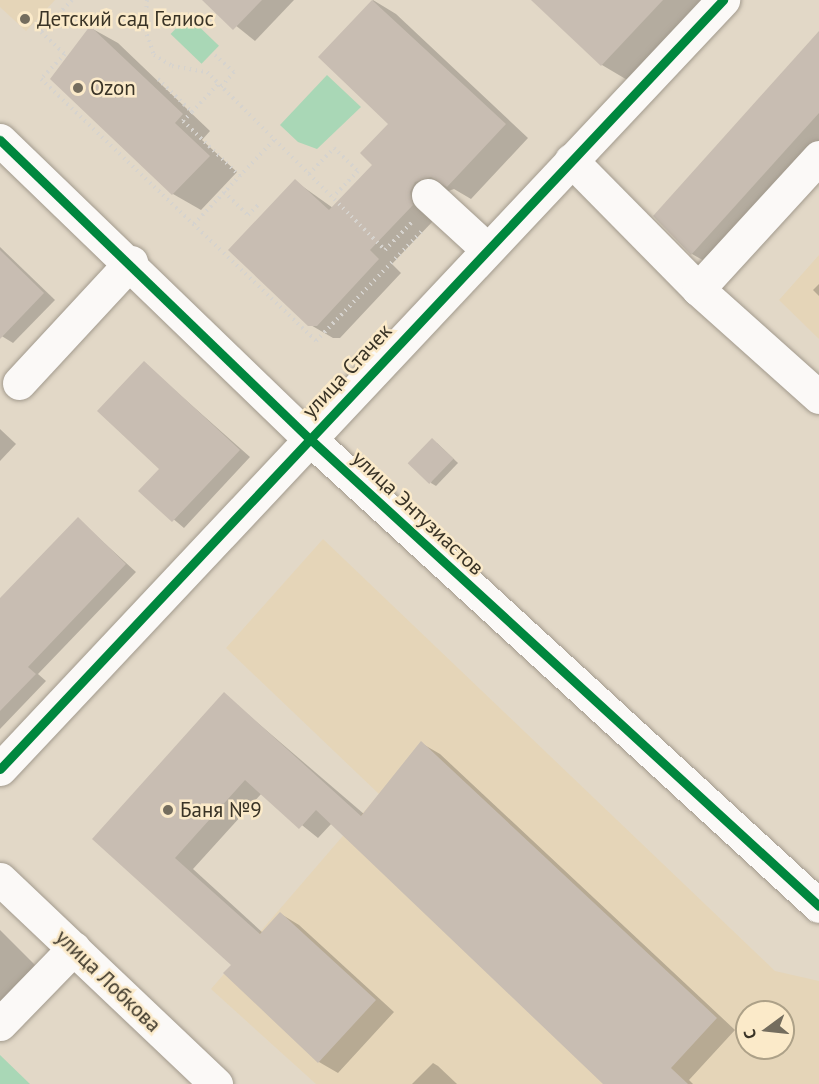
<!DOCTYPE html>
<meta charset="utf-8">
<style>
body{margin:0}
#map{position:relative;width:819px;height:1084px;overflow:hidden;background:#e2d8c7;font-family:"PT Sans",sans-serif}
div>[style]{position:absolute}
.built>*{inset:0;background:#e5d5b8}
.green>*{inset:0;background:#a9d7b6;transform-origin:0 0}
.shadow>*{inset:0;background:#0003}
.building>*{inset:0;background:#c8bdb2;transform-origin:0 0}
.path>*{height:4px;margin-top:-2px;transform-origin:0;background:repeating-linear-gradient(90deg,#d6d3ce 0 1.5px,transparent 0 6px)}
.roads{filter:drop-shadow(0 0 2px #a29a8d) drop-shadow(0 0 2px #a29a8d)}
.minor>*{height:33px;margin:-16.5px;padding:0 16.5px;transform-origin:16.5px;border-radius:16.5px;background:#fbf9f7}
.cycleway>*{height:9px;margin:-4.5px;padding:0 4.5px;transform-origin:4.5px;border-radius:4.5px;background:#00873e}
.dots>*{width:16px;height:16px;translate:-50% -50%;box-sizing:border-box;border:3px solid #fbeac9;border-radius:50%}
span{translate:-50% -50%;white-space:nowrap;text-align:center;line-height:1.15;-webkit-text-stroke:5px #fbeac9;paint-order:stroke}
.poi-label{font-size:21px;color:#393326}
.left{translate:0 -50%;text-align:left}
.street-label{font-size:21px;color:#393326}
.north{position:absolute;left:735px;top:1000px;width:60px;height:60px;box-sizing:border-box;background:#fbeac9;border:2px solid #ada188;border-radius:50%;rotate:255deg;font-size:16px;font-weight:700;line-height:24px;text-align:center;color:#393326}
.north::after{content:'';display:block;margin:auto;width:21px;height:27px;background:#746d5e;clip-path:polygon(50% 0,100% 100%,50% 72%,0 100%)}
</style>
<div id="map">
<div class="built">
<div style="clip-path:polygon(0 0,55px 0,26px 31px,0 7px)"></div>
<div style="clip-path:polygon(819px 255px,819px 339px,779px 300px)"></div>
<div style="clip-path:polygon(evenodd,323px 539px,775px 971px,819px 981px,819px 1084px,316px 1084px,211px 989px,379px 794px,226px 648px,323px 539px,747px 1012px,783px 1012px,783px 1048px,747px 1048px,747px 1012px)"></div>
</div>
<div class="green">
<div style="left:188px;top:16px;width:43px;height:25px;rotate:44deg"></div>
<div style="clip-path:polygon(327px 75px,361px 107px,317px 149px,298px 142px,280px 125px)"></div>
<div style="clip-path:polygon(0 1055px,30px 1084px,0 1084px)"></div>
</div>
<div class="shadow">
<div style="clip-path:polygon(204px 0,294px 0,255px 41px)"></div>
<div style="clip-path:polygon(373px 0,396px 14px,528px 138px,471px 199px,454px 189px,438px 195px,435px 219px,392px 264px,401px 273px,340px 338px,333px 338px,309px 324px,295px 181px,333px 208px,375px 165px,390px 124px,320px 57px)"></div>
<div style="clip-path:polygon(533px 0,705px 0,629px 81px,602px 65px)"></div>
<div style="clip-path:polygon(91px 28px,118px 43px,210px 131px,202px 140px,237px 172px,201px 210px,173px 194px,52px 79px)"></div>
<div style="clip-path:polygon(819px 33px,819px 159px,720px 270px,692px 254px,655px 216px)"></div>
<div style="clip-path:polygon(0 247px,55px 300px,13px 343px,0 335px)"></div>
<div style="clip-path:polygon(819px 284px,819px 296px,813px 290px)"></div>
<div style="clip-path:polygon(144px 363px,250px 457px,184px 528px,140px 491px,161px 469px)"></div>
<div style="clip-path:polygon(0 429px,16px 444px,0 461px)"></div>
<div style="clip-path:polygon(437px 443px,458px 463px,436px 486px,431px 483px)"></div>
<div style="clip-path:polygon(78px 519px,136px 572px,38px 674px,46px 681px,0 729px,0 640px)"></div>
<div style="clip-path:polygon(224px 694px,364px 814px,421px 743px,440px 754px,735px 1030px,689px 1080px,693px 1084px,605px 1084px,332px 823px,318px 838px,262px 793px,193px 869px,263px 933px,281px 914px,299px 925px,394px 1012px,338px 1073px,319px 1062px,226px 973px,233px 965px,94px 839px)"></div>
<div style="clip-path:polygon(0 930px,38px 968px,0 1007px)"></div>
<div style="clip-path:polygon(433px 1063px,438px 1066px,457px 1084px,412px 1084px)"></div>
</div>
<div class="building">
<div style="clip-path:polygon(202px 0,262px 0,233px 30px)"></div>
<div style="clip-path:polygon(372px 0,506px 124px,447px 187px,431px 177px,415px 182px,410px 192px,413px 205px,370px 250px,379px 259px,317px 326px,308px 326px,228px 250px,295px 179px,329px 210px,372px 165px,360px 153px,388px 124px,318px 57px)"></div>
<div style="clip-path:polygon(531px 0,663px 0,601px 66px)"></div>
<div style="clip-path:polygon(90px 26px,183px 114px,175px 123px,210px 156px,172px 195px,50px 79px)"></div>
<div style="clip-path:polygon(819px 31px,819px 113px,691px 255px,653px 216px)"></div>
<div style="clip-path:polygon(0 250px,44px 293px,0 339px)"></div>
<div style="clip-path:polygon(144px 361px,240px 450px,172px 522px,138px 491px,159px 469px,97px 411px)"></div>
<div style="left:432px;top:438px;width:30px;height:35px;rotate:44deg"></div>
<div style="clip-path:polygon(78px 517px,126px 564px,28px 667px,36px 674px,0 711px,0 598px)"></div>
<div style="clip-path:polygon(224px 692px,361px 816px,421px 741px,717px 1018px,671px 1068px,688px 1084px,603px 1084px,316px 810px,299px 829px,245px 780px,175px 858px,260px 934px,280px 912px,376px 1000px,318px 1063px,223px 973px,231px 965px,92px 839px)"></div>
</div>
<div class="path">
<div style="left:72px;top:0;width:45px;rotate:134.1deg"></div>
<div style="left:41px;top:32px;width:33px;rotate:43deg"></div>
<div style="left:65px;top:54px;width:35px;rotate:134deg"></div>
<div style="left:41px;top:79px;width:380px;rotate:43.6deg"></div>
<div style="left:316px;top:341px;width:153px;rotate:-46.1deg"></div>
<div style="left:147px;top:0;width:29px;rotate:94deg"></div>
<div style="left:145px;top:29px;width:28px;rotate:71deg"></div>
<div style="left:154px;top:55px;width:21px;rotate:31deg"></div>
<div style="left:172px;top:66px;width:36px;rotate:10deg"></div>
<div style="left:207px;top:72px;width:252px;rotate:45deg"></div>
<div style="left:385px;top:250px;width:39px;rotate:-46deg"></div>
<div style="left:215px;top:55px;width:25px;rotate:42deg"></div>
<div style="left:234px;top:72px;width:20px;rotate:131deg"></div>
<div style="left:158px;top:79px;width:47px;rotate:44.1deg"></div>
<div style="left:192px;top:112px;width:13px;rotate:135deg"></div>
<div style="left:183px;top:121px;width:79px;rotate:44deg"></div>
<div style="left:192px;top:112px;width:38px;rotate:-47deg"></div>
<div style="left:309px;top:174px;width:36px;rotate:-46deg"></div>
<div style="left:334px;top:148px;width:33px;rotate:44deg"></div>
<div style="left:358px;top:171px;width:36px;rotate:134deg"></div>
<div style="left:224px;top:192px;width:33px;rotate:44deg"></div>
<div style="left:248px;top:215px;width:14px;rotate:-45deg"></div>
<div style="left:194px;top:224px;width:116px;rotate:-46.4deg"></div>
</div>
<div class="roads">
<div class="minor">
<div style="left:0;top:140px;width:429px;rotate:44deg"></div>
<div style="left:309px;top:438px;width:692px;rotate:42.54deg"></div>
<div style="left:571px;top:160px;width:181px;rotate:45.4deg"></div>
<div style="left:698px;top:289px;width:162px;rotate:41.8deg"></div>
<div style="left:428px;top:195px;width:80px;rotate:42.5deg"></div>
<div style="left:698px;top:289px;width:179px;rotate:-47.5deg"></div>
<div style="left:19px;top:383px;width:165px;rotate:-47.2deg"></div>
<div style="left:0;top:769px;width:1056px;rotate:-46.77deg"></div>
<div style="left:0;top:879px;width:298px;rotate:43.5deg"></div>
<div style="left:0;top:1024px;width:106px;rotate:-45.8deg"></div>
</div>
</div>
<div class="cycleway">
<div style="left:0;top:140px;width:429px;rotate:44deg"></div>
<div style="left:309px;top:438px;width:692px;rotate:42.54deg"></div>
<div style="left:0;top:769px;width:1056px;rotate:-46.77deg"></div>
</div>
<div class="dots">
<div style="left:25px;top:19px;background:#746d5e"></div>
<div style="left:78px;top:88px;background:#746d5e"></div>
<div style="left:168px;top:810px;background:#746d5e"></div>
</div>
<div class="poi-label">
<span class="left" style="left:37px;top:19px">Детский сад Гелиос</span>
<span class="left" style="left:90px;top:88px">Ozon</span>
<span class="left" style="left:180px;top:810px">Баня №9</span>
</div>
<div class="street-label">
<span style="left:347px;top:371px;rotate:-47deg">улица Стачек</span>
<span style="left:418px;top:513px;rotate:43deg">улица Энтузиастов</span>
<span style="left:108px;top:981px;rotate:44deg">улица Лобкова</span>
</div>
<div class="north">С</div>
</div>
